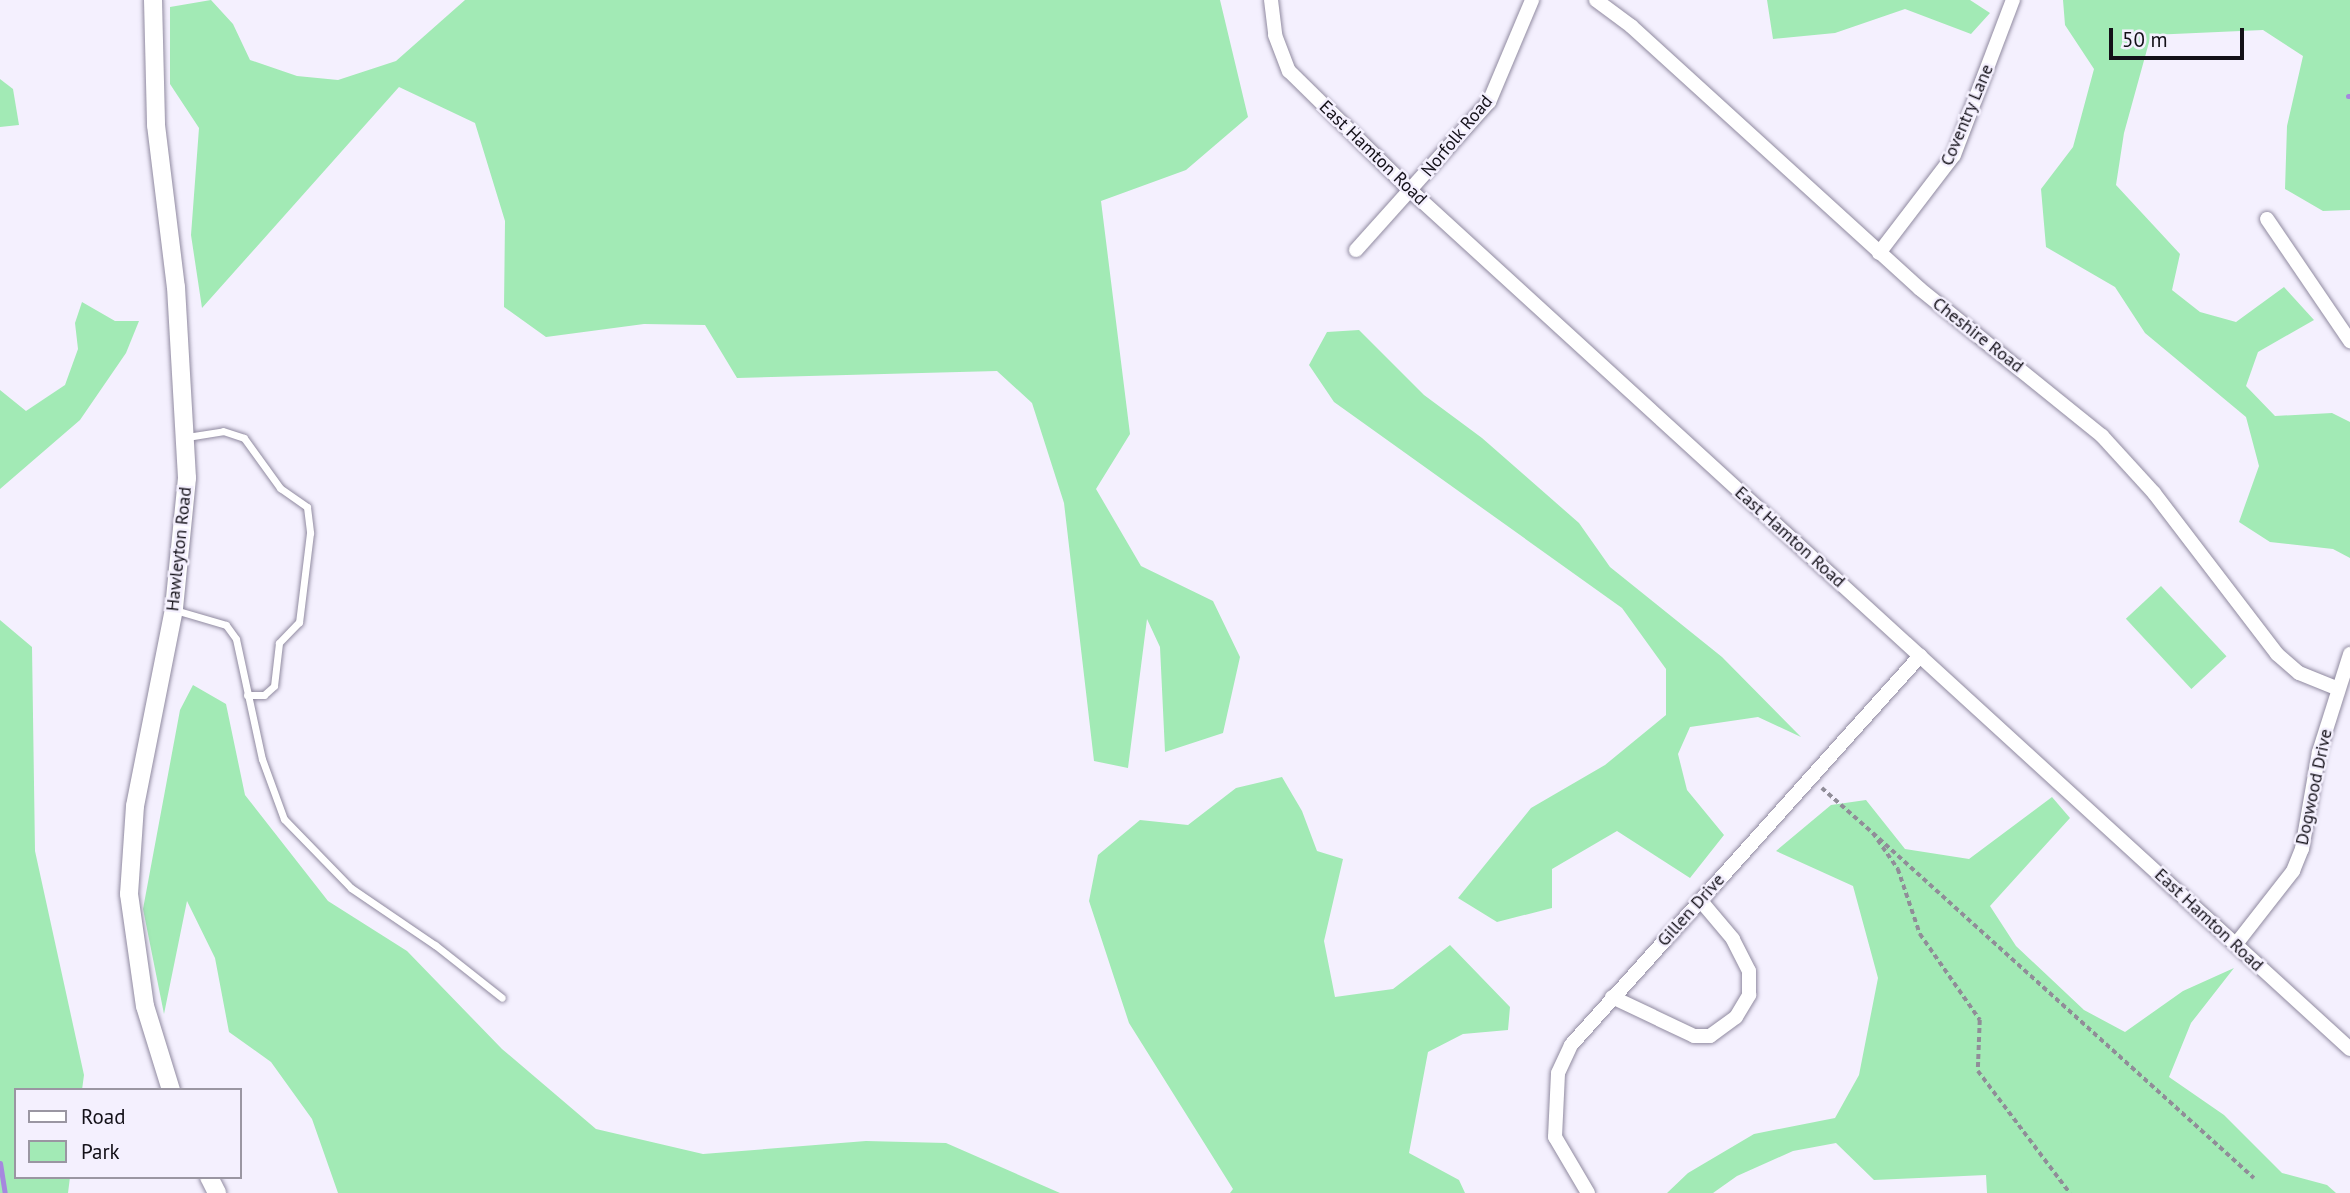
<!DOCTYPE html>
<style>
body{margin:0}
#map{position:relative;width:2350px;height:1193px;overflow:hidden;background:#f4f0fe;font-family:"PT Sans",sans-serif}
div>[style]{position:absolute}
.green>*{inset:0;background:#a2eab5;transform-origin:0 0}
.stream>*{height:5px;margin:-2.5px;padding:0 2.5px;transform-origin:2.5px;border-radius:2.5px;background:#a687df}
.path>*{height:3.5px;margin-top:-1.75px;transform-origin:0;background:repeating-linear-gradient(90deg,#908d98 0 5px,transparent 0 8.5px)}
.roads{filter:drop-shadow(0 0 2px #908aa0) drop-shadow(0 0 2px #908aa0)}
.service>*{height:7px;margin:-3.5px;padding:0 3.5px;transform-origin:3.5px;border-radius:3.5px;background:#fff}
.minor>*{height:14px;margin:-7px;padding:0 7px;transform-origin:7px;border-radius:7px;background:#fff}
.tertiary>*{height:18px;margin:-9px;padding:0 9px;transform-origin:9px;border-radius:9px;background:#fff}
span{translate:-50% -50%;white-space:nowrap;text-align:center;line-height:1.15;-webkit-text-stroke:5px #f4f0fe;paint-order:stroke}
.street-label{font-size:18px;color:#131018}
.legend{position:absolute;left:14px;top:1088px;width:228px;height:91px;box-sizing:border-box;background:#f4f0fe;border:2px solid #9a96a2;margin:0;padding:9px 12px;list-style:none;font-size:21px;color:#131018}
.legend li{display:flex;align-items:center;gap:14px;height:35px}
.legend b{width:35px;border:2px solid #9a96a2}
.scale{position:absolute;left:2109px;top:28px;width:135px;height:32px;box-sizing:border-box;border:4px solid #131018;border-top:0;padding-left:9px;font-size:21px;line-height:24px;white-space:nowrap;color:#131018;-webkit-text-stroke:5px #f4f0fe;paint-order:stroke}
</style>
<div id="map">
<div class="green">
<div style="clip-path:polygon(211px 0,233px 24px,250px 60px,297px 76px,338px 80px,396px 61px,465px 0,1220px 0,1248px 117px,1186px 170px,1101px 201px,1130px 434px,1096px 489px,1141px 566px,1213px 601px,1240px 657px,1223px 733px,1165px 752px,1160px 647px,1147px 619px,1128px 768px,1094px 761px,1064px 503px,1032px 403px,997px 371px,737px 378px,705px 325px,644px 324px,546px 337px,504px 307px,505px 221px,475px 123px,399px 87px,202px 308px,191px 235px,199px 128px,170px 84px,170px 7px)"></div>
<div style="clip-path:polygon(1767px 0,1970px 0,1990px 13px,1971px 34px,1905px 9px,1835px 33px,1773px 39px)"></div>
<div style="clip-path:polygon(2063px 0,2350px 0,2350px 210px,2323px 211px,2285px 189px,2287px 126px,2303px 56px,2263px 30px,2151px 35px,2124px 133px,2116px 185px,2180px 254px,2172px 290px,2200px 312px,2236px 322px,2284px 287px,2314px 320px,2258px 352px,2246px 386px,2275px 416px,2332px 413px,2350px 422px,2350px 558px,2333px 549px,2270px 542px,2239px 522px,2259px 466px,2246px 417px,2145px 333px,2115px 287px,2046px 247px,2041px 189px,2073px 147px,2094px 69px,2065px 25px)"></div>
<div style="clip-path:polygon(0 79px,13px 89px,19px 125px,0 127px)"></div>
<div style="clip-path:polygon(82px 302px,115px 321px,139px 321px,126px 353px,80px 420px,0 489px,0 390px,26px 411px,65px 385px,78px 349px,75px 323px)"></div>
<div style="clip-path:polygon(1359px 330px,1424px 395px,1482px 438px,1579px 523px,1610px 567px,1722px 657px,1801px 737px,1758px 717px,1690px 727px,1678px 754px,1687px 790px,1724px 835px,1690px 878px,1617px 831px,1552px 869px,1552px 908px,1497px 922px,1458px 898px,1531px 808px,1605px 765px,1666px 715px,1666px 669px,1622px 608px,1334px 402px,1309px 365px,1327px 332px)"></div>
<div style="left:2161px;top:586px;width:96px;height:48px;rotate:47deg"></div>
<div style="clip-path:polygon(0 620px,32px 647px,35px 851px,84px 1075px,82px 1090px,16px 1090px,16px 1177px,70px 1177px,68px 1193px,0 1193px)"></div>
<div style="clip-path:polygon(193px 685px,226px 704px,245px 795px,328px 901px,407px 951px,502px 1049px,596px 1129px,703px 1154px,866px 1141px,946px 1143px,1060px 1193px,338px 1193px,312px 1119px,271px 1062px,229px 1032px,215px 958px,187px 901px,164px 1014px,143px 909px,180px 710px)"></div>
<div style="clip-path:polygon(1282px 777px,1302px 811px,1317px 851px,1343px 859px,1324px 941px,1335px 997px,1393px 989px,1450px 945px,1510px 1007px,1508px 1030px,1463px 1034px,1428px 1052px,1409px 1153px,1459px 1180px,1465px 1193px,1230px 1193px,1233px 1189px,1129px 1023px,1089px 901px,1098px 855px,1140px 820px,1188px 825px,1236px 788px)"></div>
<div style="clip-path:polygon(2052px 797px,2070px 818px,1990px 906px,2016px 946px,2084px 1010px,2125px 1032px,2183px 991px,2234px 968px,2191px 1023px,2169px 1077px,2224px 1115px,2282px 1173px,2327px 1185px,2336px 1193px,1987px 1193px,1986px 1175px,1874px 1180px,1836px 1143px,1793px 1151px,1737px 1176px,1713px 1193px,1667px 1193px,1688px 1173px,1754px 1134px,1835px 1118px,1859px 1075px,1878px 978px,1853px 886px,1776px 851px,1831px 805px,1866px 800px,1905px 849px,1969px 859px)"></div>
</div>
<div class="stream">
<div style="left:2348px;top:96px;width:2px"></div>
<div style="left:0;top:1163px;width:30px;rotate:81deg"></div>
</div>
<div class="path">
<div style="left:1822px;top:788px;width:68px;rotate:41.4deg"></div>
<div style="left:1873px;top:833px;width:44px;rotate:55.2deg"></div>
<div style="left:1898px;top:869px;width:69px;rotate:71.3deg"></div>
<div style="left:1920px;top:934px;width:105px;rotate:55.1deg"></div>
<div style="left:1980px;top:1020px;width:51px;rotate:92.2deg"></div>
<div style="left:1978px;top:1071px;width:153px;rotate:53deg"></div>
<div style="left:1873px;top:833px;width:514px;rotate:42.16deg"></div>
</div>
<div class="roads">
<div class="service">
<div style="left:187px;top:437px;width:36px;rotate:-9deg"></div>
<div style="left:223px;top:431px;width:22px;rotate:18deg"></div>
<div style="left:244px;top:438px;width:62px;rotate:54.2deg"></div>
<div style="left:280px;top:488px;width:33px;rotate:35deg"></div>
<div style="left:307px;top:507px;width:26px;rotate:83deg"></div>
<div style="left:310px;top:533px;width:90px;rotate:97deg"></div>
<div style="left:299px;top:622px;width:29px;rotate:134deg"></div>
<div style="left:279px;top:643px;width:43px;rotate:96.6deg"></div>
<div style="left:274px;top:686px;width:13px;rotate:138deg"></div>
<div style="left:264px;top:695px;width:17px;rotate:180deg"></div>
<div style="left:175px;top:610px;width:53px;rotate:16.4deg"></div>
<div style="left:226px;top:625px;width:17px;rotate:54deg"></div>
<div style="left:236px;top:639px;width:123px;rotate:77.8deg"></div>
<div style="left:262px;top:759px;width:64px;rotate:69.9deg"></div>
<div style="left:284px;top:819px;width:96px;rotate:45.8deg"></div>
<div style="left:351px;top:888px;width:102px;rotate:34.2deg"></div>
<div style="left:435px;top:945px;width:85px;rotate:38.3deg"></div>
</div>
<div class="minor">
<div style="left:1271px;top:0;width:35px;rotate:83deg"></div>
<div style="left:1275px;top:35px;width:39px;rotate:69deg"></div>
<div style="left:1289px;top:71px;width:171px;rotate:44.5deg"></div>
<div style="left:1411px;top:191px;width:1272px;rotate:42.42deg"></div>
<div style="left:1596px;top:0;width:44px;rotate:36.6deg"></div>
<div style="left:1631px;top:26px;width:391px;rotate:42.3deg"></div>
<div style="left:1920px;top:289px;width:234px;rotate:38.9deg"></div>
<div style="left:2102px;top:436px;width:77px;rotate:47.6deg"></div>
<div style="left:2154px;top:493px;width:203px;rotate:52.6deg"></div>
<div style="left:2277px;top:654px;width:29px;rotate:41deg"></div>
<div style="left:2299px;top:673px;width:40px;rotate:22deg"></div>
<div style="left:2267px;top:219px;width:148px;rotate:55.8deg"></div>
<div style="left:1356px;top:250px;width:199px;rotate:-48.1deg"></div>
<div style="left:1489px;top:102px;width:111px;rotate:-67.1deg"></div>
<div style="left:1879px;top:253px;width:123px;rotate:-52.6deg"></div>
<div style="left:1954px;top:155px;width:166px;rotate:-69.2deg"></div>
<div style="left:2236px;top:944px;width:93px;rotate:-52deg"></div>
<div style="left:2293px;top:871px;width:24px;rotate:-68deg"></div>
<div style="left:2302px;top:849px;width:98px;rotate:-80.1deg"></div>
<div style="left:2319px;top:752px;width:103px;rotate:-72.4deg"></div>
<div style="left:1612px;top:997px;width:91px;rotate:25.4deg"></div>
<div style="left:1694px;top:1036px;width:16px"></div>
<div style="left:1710px;top:1036px;width:32px;rotate:-36deg"></div>
<div style="left:1736px;top:1017px;width:26px;rotate:-59deg"></div>
<div style="left:1749px;top:995px;width:24px;rotate:-90deg"></div>
<div style="left:1749px;top:971px;width:36px;rotate:-117deg"></div>
<div style="left:1733px;top:939px;width:51px;rotate:-130.2deg"></div>
<div style="left:1588px;top:1193px;width:65px;rotate:-120.5deg"></div>
<div style="left:1555px;top:1137px;width:64px;rotate:-87.3deg"></div>
<div style="left:1558px;top:1073px;width:31px;rotate:-65deg"></div>
<div style="left:1571px;top:1045px;width:523px;rotate:-48.1deg"></div>
</div>
<div class="tertiary">
<div style="left:153px;top:0;width:125px;rotate:88.6deg"></div>
<div style="left:156px;top:125px;width:163px;rotate:83deg"></div>
<div style="left:176px;top:287px;width:191px;rotate:86.7deg"></div>
<div style="left:187px;top:478px;width:132px;rotate:95.7deg"></div>
<div style="left:174px;top:609px;width:201px;rotate:101.2deg"></div>
<div style="left:135px;top:806px;width:88px;rotate:93.9deg"></div>
<div style="left:129px;top:894px;width:113px;rotate:81.9deg"></div>
<div style="left:145px;top:1006px;width:88px;rotate:72.8deg"></div>
<div style="left:209px;top:1177px;width:18px;rotate:63deg"></div>
</div>
</div>
<div class="street-label">
<span style="left:1967px;top:115px;rotate:-67deg">Coventry Lane</span>
<span style="left:1457px;top:136px;rotate:-50deg">Norfolk Road</span>
<span style="left:1373px;top:153px;rotate:44deg">East Hamton Road</span>
<span style="left:1978px;top:335px;rotate:38deg">Cheshire Road</span>
<span style="left:1790px;top:537px;rotate:42deg">East Hamton Road</span>
<span style="left:179px;top:549px;rotate:-84deg">Hawleyton Road</span>
<span style="left:2314px;top:787px;rotate:-78deg">Dogwood Drive</span>
<span style="left:1691px;top:910px;rotate:-48deg">Gillen Drive</span>
<span style="left:2209px;top:920px;rotate:43deg">East Hamton Road</span>
</div>
<ul class="legend">
<li><b style="height:9px;background:#fff"></b>Road</li>
<li><b style="height:19px;background:#a2eab5"></b>Park</li>
</ul>
<div class="scale">50 m</div>
</div>
